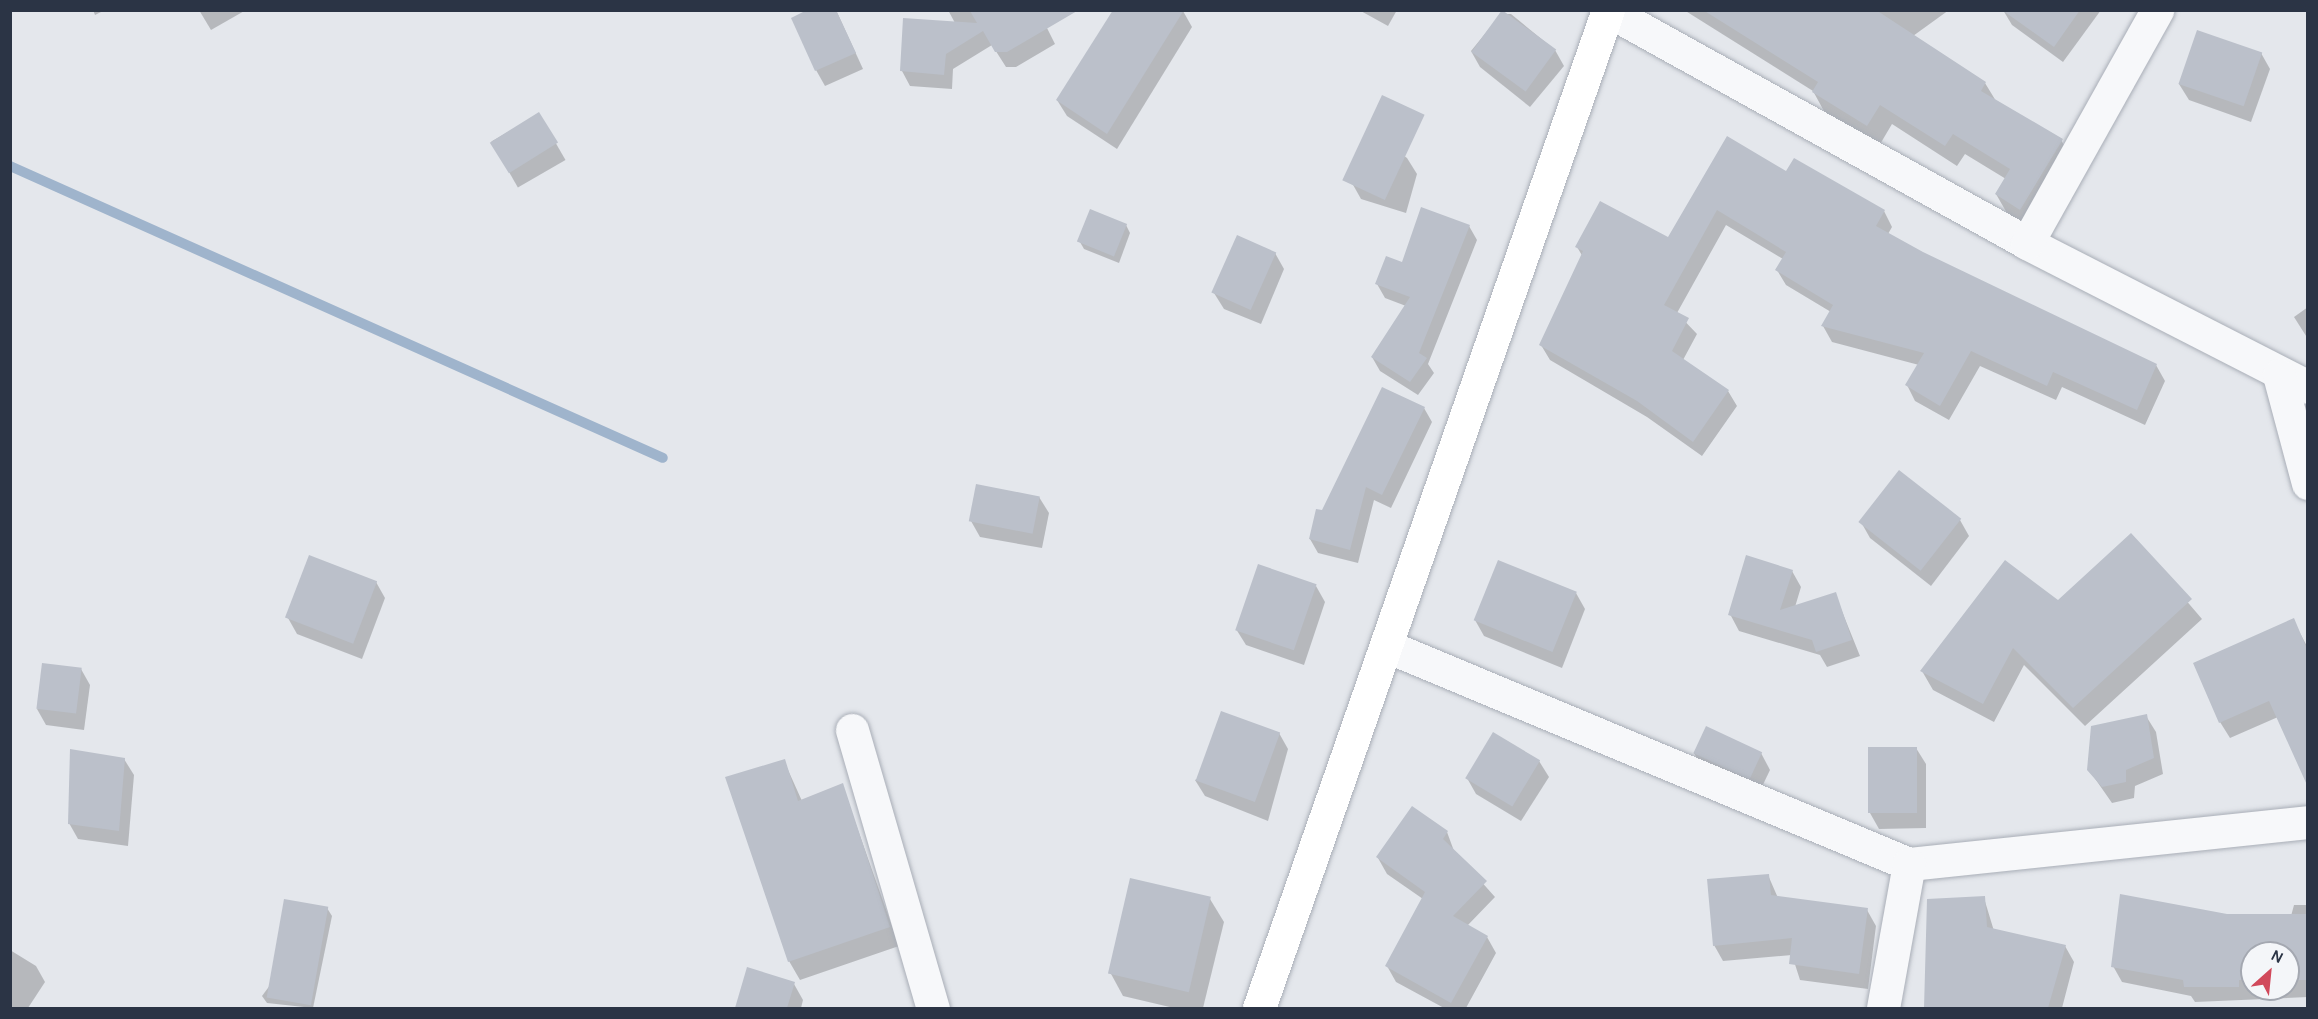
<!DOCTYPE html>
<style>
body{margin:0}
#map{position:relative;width:2318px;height:1019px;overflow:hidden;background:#e4e7ec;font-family:Karla,sans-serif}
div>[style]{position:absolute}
.shadow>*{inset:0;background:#0003;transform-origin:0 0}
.stream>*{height:10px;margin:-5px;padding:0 5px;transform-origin:5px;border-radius:5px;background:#9fb4cc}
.building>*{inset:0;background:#bbc0ca;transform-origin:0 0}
.roads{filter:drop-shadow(0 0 2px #a9aeb7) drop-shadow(0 0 2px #a9aeb7)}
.street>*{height:33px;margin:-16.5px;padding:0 16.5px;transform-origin:16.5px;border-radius:16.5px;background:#f7f8fa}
.secondary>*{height:33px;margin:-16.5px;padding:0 16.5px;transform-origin:16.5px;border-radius:16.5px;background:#fff}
span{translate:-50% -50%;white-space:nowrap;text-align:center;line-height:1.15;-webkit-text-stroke:5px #f4f6f9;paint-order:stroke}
.frame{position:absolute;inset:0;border:12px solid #2b3445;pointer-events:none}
.north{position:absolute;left:2240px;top:941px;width:60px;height:60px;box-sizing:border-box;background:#f4f6f9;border:2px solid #a4a8b1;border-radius:50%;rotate:27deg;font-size:16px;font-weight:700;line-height:24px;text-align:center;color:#2b3445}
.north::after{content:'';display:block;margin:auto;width:21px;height:27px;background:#d1495b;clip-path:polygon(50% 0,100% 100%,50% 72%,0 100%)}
</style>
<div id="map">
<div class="shadow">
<div style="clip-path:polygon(93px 10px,105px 10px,95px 15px)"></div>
<div style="clip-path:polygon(199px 10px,246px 10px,211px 30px)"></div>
<div style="clip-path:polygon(836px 10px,863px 69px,825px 86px,816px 70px)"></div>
<div style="clip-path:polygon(948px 10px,1038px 10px,1055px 44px,1016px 67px,1006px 67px,992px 45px,953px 69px,952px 89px,910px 86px,902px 71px,955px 23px)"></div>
<div style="clip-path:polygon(1359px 10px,1397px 10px,1388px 26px)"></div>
<div style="clip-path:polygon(1684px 10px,1949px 10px,1913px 36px,1985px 83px,1996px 101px,2061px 140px,2073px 161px,2032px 229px,2008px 215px,1996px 194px,2006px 179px,1965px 154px,1957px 166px,1892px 124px,1879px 146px,1825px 113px,1813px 91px)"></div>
<div style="clip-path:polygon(2003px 10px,2101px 10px,2063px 62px,2012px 25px)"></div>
<div style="clip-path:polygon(1183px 11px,1192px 27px,1117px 149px,1067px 116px,1057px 100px)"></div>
<div style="clip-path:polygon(1501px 14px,1511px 14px,1555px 50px,1564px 66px,1530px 107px,1480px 67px,1471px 51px)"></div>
<div style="clip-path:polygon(2261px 53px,2270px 69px,2251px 122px,2189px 100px,2179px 84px)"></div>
<div style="left:539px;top:114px;width:53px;height:55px;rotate:60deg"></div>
<div style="clip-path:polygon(1367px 129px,1407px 158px,1417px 174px,1406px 213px,1361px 199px,1352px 183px)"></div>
<div style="clip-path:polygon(1728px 138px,1786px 173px,1884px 211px,1892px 227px,1888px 234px,1922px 254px,2156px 365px,2165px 381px,2145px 425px,2062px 387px,2056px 400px,1980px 366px,1949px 420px,1915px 401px,1907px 385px,1919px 365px,1832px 342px,1823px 326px,1831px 312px,1786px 285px,1777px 270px,1783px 259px,1726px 225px,1677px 313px,1697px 334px,1683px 360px,1728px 391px,1737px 406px,1702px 456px,1647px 417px,1550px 360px,1541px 345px,1583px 257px,1577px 247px,1668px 239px)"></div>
<div style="clip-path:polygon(1126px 225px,1130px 233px,1119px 263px,1084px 249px,1080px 242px)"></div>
<div style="clip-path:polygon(1469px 226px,1477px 240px,1428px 364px,1434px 373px,1418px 395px,1380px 371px,1372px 357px,1406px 306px,1385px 298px,1377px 284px)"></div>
<div style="clip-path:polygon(1275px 253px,1284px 269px,1261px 324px,1224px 309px,1214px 293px)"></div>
<div style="clip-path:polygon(2308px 307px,2308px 339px,2294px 317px)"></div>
<div style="clip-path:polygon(1424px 408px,1432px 422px,1391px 508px,1374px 500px,1358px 563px,1318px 553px,1310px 539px,1323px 512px)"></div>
<div style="clip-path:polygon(1899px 473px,1960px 520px,1969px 536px,1931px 586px,1870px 538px,1861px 522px)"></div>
<div style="clip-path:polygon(1039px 497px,1049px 513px,1042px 548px,980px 537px,971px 521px)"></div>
<div style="clip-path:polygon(2131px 536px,2202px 619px,2085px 726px,2024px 665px,1994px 722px,1933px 690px,1922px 671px,2058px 602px)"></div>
<div style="clip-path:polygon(1792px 571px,1801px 587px,1795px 607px,1835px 594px,1860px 656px,1827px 667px,1820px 655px,1739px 631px,1730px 614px)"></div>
<div style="clip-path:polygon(376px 582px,385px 598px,362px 659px,297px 634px,288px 618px)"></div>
<div style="clip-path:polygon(1316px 586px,1325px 602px,1304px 665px,1246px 645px,1236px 629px)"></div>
<div style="clip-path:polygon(1576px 593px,1585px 609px,1562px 668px,1484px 636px,1475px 620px)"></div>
<div style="clip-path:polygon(2293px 620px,2308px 648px,2304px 770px,2278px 717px,2230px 738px,2220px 722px)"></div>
<div style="clip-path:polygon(81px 669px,90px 685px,84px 730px,46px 725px,37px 709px)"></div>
<div style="clip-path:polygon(2146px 716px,2156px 732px,2163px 774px,2135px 786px,2134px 798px,2112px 803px,2089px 770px)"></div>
<div style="clip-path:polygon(1279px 733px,1288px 749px,1268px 821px,1205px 796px,1195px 780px)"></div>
<div style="clip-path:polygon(1916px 748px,1926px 764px,1926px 828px,1879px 829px,1870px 813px)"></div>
<div style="clip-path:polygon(1694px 753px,1761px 753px,1770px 770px,1759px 793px,1703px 769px)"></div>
<div style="clip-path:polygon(124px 759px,134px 775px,128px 846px,78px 839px,69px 823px)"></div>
<div style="clip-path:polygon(784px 761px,802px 801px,842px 785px,899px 946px,800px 980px,789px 961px)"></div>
<div style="clip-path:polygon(1539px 761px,1549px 777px,1521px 821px,1476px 794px,1467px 778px)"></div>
<div style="clip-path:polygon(1447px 832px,1454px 851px,1495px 897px,1467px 926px,1487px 937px,1496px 953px,1466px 1008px,1444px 1008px,1396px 982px,1387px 966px,1423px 899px,1387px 874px,1378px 858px)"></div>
<div style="clip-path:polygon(1768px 875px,1778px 898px,1867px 910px,1876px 926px,1868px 989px,1800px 980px,1792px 955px,1723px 961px,1714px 945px)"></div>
<div style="clip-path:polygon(1984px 898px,1994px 931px,2065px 946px,2074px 962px,2062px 1008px,1925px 1008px,1929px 990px)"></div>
<div style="clip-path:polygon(1210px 899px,1224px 922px,1203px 1008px,1174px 1008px,1123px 996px,1110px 972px)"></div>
<div style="clip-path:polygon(evenodd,2294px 905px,2308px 905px,2308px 997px,2195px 1002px,2191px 996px,2122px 982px,2113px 966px,2291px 916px,2294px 905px,2252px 953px,2288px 953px,2288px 989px,2252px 989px,2252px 953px)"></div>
<div style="clip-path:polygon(327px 908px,332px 916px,313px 1008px,267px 1003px,262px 996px)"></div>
<div style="clip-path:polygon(10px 950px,36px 966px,45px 982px,28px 1008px,10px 1008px)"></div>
<div style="clip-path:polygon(748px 969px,794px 984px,803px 1000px,801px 1008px,736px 1008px)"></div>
</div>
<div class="stream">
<div style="left:10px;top:166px;width:715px;rotate:24.09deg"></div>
</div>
<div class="building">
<div style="clip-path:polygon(807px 10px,836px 10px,856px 53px,815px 71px,791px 18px)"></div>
<div style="clip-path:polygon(1113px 10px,1184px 10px,1107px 134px,1056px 100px)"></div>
<div style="left:1502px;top:10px;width:67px;height:52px;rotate:36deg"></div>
<div style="clip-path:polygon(1703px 10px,1876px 10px,1986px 82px,1981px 91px,2063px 139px,2020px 210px,1995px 194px,2010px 169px,1953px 134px,1945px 146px,1880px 105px,1867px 126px,1812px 92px,1818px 82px)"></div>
<div style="clip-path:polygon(2002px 10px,2080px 10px,2054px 47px)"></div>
<div style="clip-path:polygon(970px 11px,1077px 11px,1007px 52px,995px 52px,983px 31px,946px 54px,944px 75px,900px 71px,903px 18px,977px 23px)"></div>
<div style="left:2197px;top:30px;width:69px;height:57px;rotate:19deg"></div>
<div style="left:1382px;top:95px;width:47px;height:94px;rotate:25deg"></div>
<div style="left:539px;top:112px;width:36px;height:58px;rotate:58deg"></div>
<div style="clip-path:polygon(1727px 136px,1786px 171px,1794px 158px,1885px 210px,1876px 226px,1923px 252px,2157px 364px,2137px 410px,2053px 372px,2047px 386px,1971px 351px,1940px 406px,1905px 385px,1924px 353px,1821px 326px,1833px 305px,1775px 270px,1786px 252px,1717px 210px,1664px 305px,1689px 318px,1672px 351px,1729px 390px,1693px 442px,1637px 401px,1539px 345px,1583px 251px,1575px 247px,1600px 201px,1668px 237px)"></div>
<div style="clip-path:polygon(1421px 207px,1470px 225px,1419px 353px,1427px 358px,1410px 382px,1371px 357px,1410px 297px,1375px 284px,1386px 256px,1402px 262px)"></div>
<div style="left:1090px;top:209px;width:40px;height:35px;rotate:22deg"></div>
<div style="left:1237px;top:235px;width:43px;height:63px;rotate:24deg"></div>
<div style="clip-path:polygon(1382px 387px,1425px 407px,1382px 495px,1366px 487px,1350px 550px,1309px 539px,1316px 509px,1322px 510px)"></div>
<div style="left:1899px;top:470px;width:79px;height:66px;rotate:38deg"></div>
<div style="left:976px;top:484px;width:65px;height:38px;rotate:11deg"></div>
<div style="clip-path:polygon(2131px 533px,2192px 599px,2073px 708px,2013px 648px,1983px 704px,1920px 671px,2005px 560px,2058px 600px)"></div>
<div style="left:309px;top:555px;width:73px;height:67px;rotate:21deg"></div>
<div style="clip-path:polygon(1746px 555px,1793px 570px,1780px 610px,1836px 592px,1852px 640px,1816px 652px,1812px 640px,1728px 615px)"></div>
<div style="left:1498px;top:560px;width:85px;height:65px;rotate:22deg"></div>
<div style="left:1258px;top:564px;width:62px;height:70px;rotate:19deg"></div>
<div style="clip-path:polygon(2294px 618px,2307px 649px,2307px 785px,2269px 701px,2219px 723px,2193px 663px)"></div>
<div style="left:42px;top:663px;width:40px;height:46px;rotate:7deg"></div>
<div style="left:1221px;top:711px;width:63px;height:74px;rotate:20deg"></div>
<div style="clip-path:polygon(2147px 714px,2154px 758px,2126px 770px,2126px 782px,2102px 787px,2087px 770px,2091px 726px)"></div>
<div style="left:1706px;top:726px;width:62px;height:30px;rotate:25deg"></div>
<div style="left:1493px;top:732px;width:55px;height:54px;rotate:31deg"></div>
<div style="left:1868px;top:747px;width:49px;height:66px"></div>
<div style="clip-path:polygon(70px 749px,125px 758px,119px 831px,68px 824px)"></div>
<div style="clip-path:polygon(785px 759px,798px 801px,843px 783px,890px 927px,788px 962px,725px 777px)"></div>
<div style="clip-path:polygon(1412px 806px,1448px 831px,1443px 839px,1487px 881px,1453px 916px,1488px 936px,1451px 1003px,1385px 966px,1425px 892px,1376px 857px)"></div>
<div style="clip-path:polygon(1769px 874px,1771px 895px,1868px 908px,1859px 974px,1789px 964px,1792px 938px,1713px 946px,1707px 879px)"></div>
<div style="left:1130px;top:878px;width:83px;height:98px;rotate:13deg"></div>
<div style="clip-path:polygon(2120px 894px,2227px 914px,2307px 914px,2307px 980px,2288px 980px,2288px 953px,2252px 953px,2252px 980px,2239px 980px,2239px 987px,2184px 987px,2183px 980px,2111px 967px)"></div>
<div style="clip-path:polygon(1985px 896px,1987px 927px,2066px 945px,2048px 1008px,1924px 1008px,1927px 899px)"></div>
<div style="left:284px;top:899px;width:45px;height:100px;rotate:10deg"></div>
<div style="clip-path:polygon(747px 967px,795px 982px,787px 1008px,735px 1008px)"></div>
</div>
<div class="roads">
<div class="street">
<div style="left:1607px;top:10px;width:480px;rotate:29deg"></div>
<div style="left:2027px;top:243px;width:316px;rotate:27.1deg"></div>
<div style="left:2027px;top:243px;width:267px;rotate:-60.8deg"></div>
<div style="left:2279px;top:375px;width:112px;rotate:75deg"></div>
<div style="left:1389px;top:647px;width:563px;rotate:22.65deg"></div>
<div style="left:1909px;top:864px;width:401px;rotate:-6deg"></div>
<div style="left:852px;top:730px;width:290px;rotate:73.8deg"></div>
<div style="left:1883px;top:1008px;width:146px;rotate:-79.8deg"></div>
</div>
<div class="secondary">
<div style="left:1259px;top:1008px;width:1057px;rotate:-70.73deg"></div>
</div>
</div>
<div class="frame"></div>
<div class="north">N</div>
</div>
